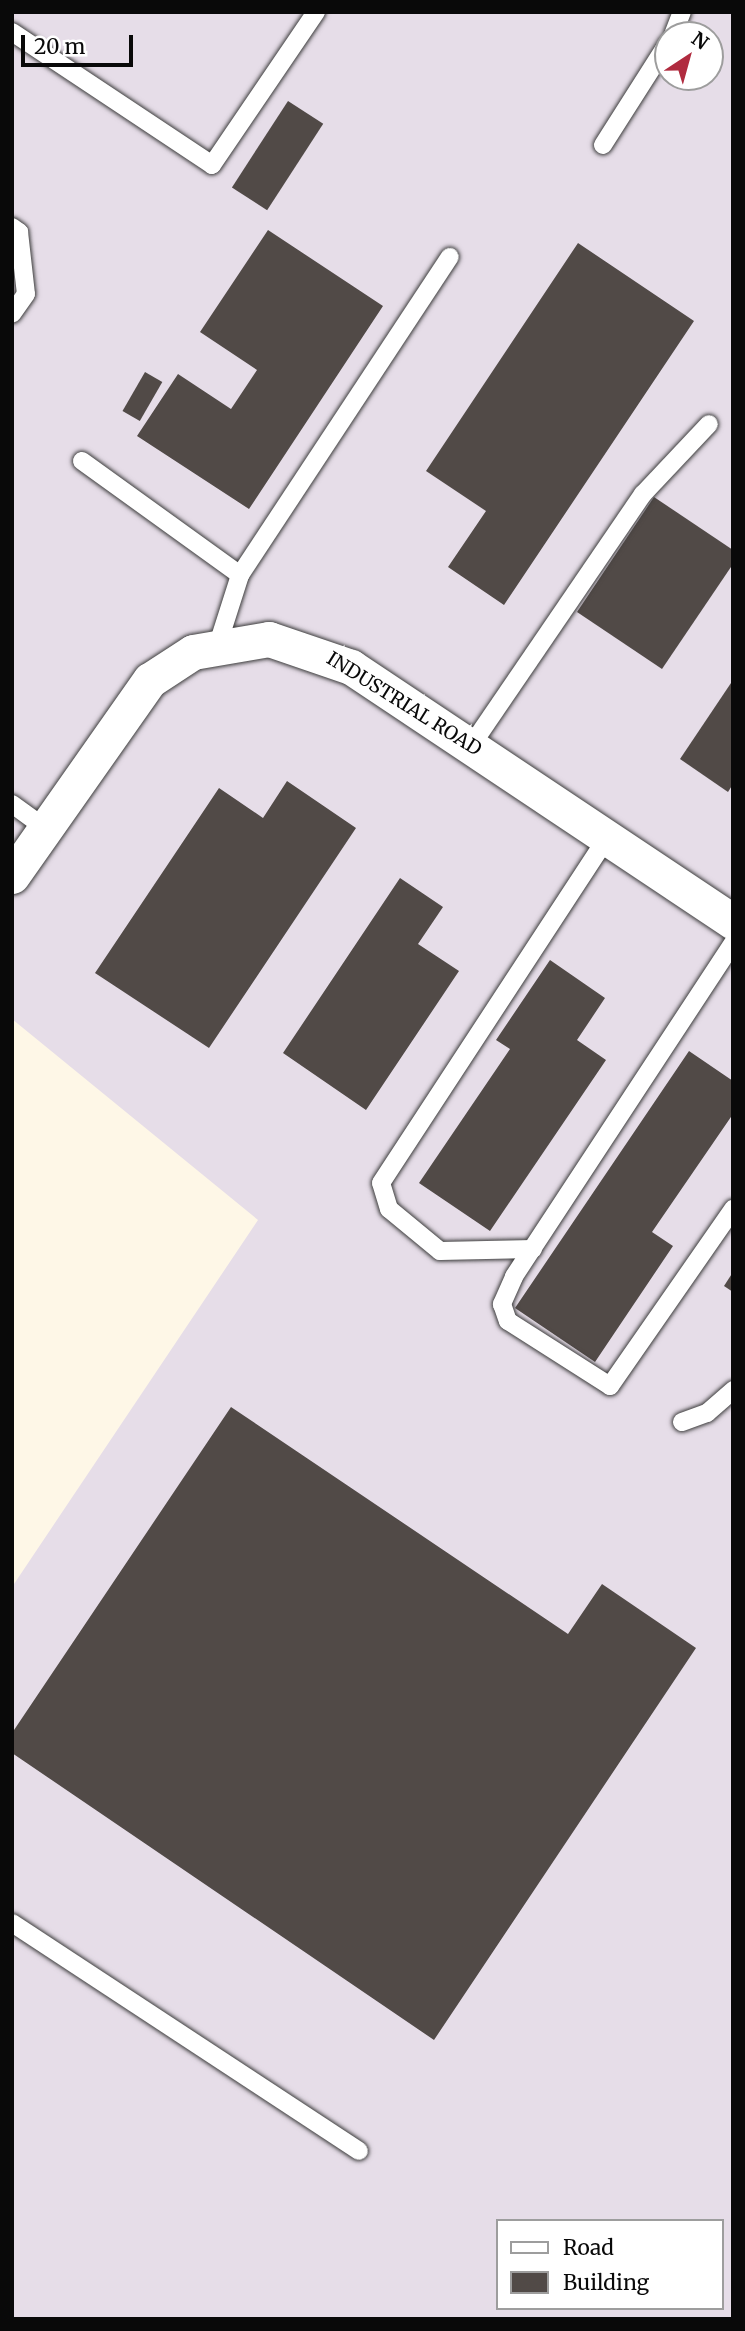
<!DOCTYPE html>
<style>
body{margin:0}
#map{position:relative;width:745px;height:2331px;overflow:hidden;background:#fef7e7;font-family:Merriweather,serif}
div>[style]{position:absolute}
.industrial>*{inset:0;background:#e6dde8}
.building>*{inset:0;background:#514a47;transform-origin:0 0}
.roads{filter:drop-shadow(0 0 2px #3c3c3c) drop-shadow(0 0 2px #3c3c3c)}
.lane>*{height:18px;margin:-9px;padding:0 9px;transform-origin:9px;border-radius:9px;background:#fff}
.street>*{height:35px;margin:-17.5px;padding:0 17.5px;transform-origin:17.5px;border-radius:17.5px;background:#fff}
span{translate:-50% -50%;white-space:nowrap;text-align:center;line-height:1.15;-webkit-text-stroke:7px #fff;paint-order:stroke}
.street-label{font-size:19px;color:#090909}
.frame{position:absolute;inset:0;border:14px solid #090909;pointer-events:none}
.legend{position:absolute;left:496px;top:2219px;width:228px;height:91px;box-sizing:border-box;background:#fff;border:2px solid #9d9d9d;margin:0;padding:9px 12px;list-style:none;font-size:21px;color:#090909}
.legend li{display:flex;align-items:center;gap:14px;height:35px}
.legend b{width:35px;border:2px solid #9d9d9d}
.north{position:absolute;left:654px;top:21px;width:70px;height:70px;box-sizing:border-box;background:#fff;border:2px solid #9d9d9d;border-radius:50%;rotate:36deg;font-size:19px;font-weight:700;line-height:28px;text-align:center;color:#090909}
.north::after{content:'';display:block;margin:auto;width:24px;height:32px;background:#b02b3f;clip-path:polygon(50% 0,100% 100%,50% 72%,0 100%)}
.scale{position:absolute;left:21px;top:35px;width:112px;height:32px;box-sizing:border-box;border:4px solid #090909;border-top:0;padding-left:9px;font-size:21px;line-height:24px;white-space:nowrap;color:#090909;-webkit-text-stroke:5px #fff;paint-order:stroke}
</style>
<div id="map">
<div class="industrial">
<div style="clip-path:polygon(evenodd,12px 12px,733px 12px,733px 2319px,12px 2319px,12px 1587px,258px 1220px,12px 1019px,12px 12px,668px 35px,710px 35px,710px 77px,668px 77px,668px 35px,12px 12px,498px 2221px,722px 2221px,722px 2308px,498px 2308px,498px 2221px)"></div>
</div>
<div class="building">
<div style="left:288px;top:101px;width:42px;height:103px;rotate:33deg"></div>
<div style="clip-path:polygon(268px 230px,383px 306px,249px 509px,137px 436px,178px 374px,231px 409px,257px 370px,200px 332px)"></div>
<div style="clip-path:polygon(578px 243px,694px 321px,504px 605px,448px 567px,486px 511px,426px 471px)"></div>
<div style="left:145px;top:372px;width:20px;height:45px;rotate:30deg"></div>
<div style="clip-path:polygon(654px 497px,733px 550px,733px 564px,662px 669px,577px 612px)"></div>
<div style="clip-path:polygon(733px 680px,733px 784px,728px 792px,680px 759px)"></div>
<div style="clip-path:polygon(287px 781px,356px 828px,209px 1048px,95px 973px,219px 788px,263px 818px)"></div>
<div style="clip-path:polygon(400px 878px,443px 907px,418px 944px,459px 971px,366px 1110px,283px 1053px)"></div>
<div style="clip-path:polygon(550px 960px,605px 998px,577px 1040px,606px 1060px,490px 1231px,419px 1183px,510px 1049px,496px 1040px)"></div>
<div style="clip-path:polygon(689px 1051px,733px 1081px,733px 1114px,652px 1232px,673px 1246px,595px 1362px,515px 1308px)"></div>
<div style="clip-path:polygon(733px 1272px,733px 1292px,724px 1286px)"></div>
<div style="clip-path:polygon(231px 1407px,568px 1634px,602px 1584px,696px 1648px,434px 2040px,12px 1753px,12px 1733px)"></div>
</div>
<div class="roads">
<div class="lane">
<div style="left:12px;top:32px;width:240px;rotate:33.6deg"></div>
<div style="left:212px;top:165px;width:185px;rotate:-55.8deg"></div>
<div style="left:673px;top:35px;width:25px;rotate:-69deg"></div>
<div style="left:603px;top:145px;width:121px;rotate:-57.5deg"></div>
<div style="left:12px;top:227px;width:9px;rotate:36deg"></div>
<div style="left:19px;top:232px;width:62px;rotate:83.6deg"></div>
<div style="left:26px;top:294px;width:24px;rotate:125deg"></div>
<div style="left:82px;top:461px;width:195px;rotate:35.8deg"></div>
<div style="left:218px;top:644px;width:72px;rotate:-72.3deg"></div>
<div style="left:240px;top:575px;width:381px;rotate:-56.6deg"></div>
<div style="left:471px;top:746px;width:305px;rotate:-55.7deg"></div>
<div style="left:643px;top:494px;width:96px;rotate:-46.7deg"></div>
<div style="left:12px;top:804px;width:41px;rotate:36deg"></div>
<div style="left:733px;top:943px;width:399px;rotate:123.3deg"></div>
<div style="left:514px;top:1277px;width:30px;rotate:114deg"></div>
<div style="left:502px;top:1304px;width:18px;rotate:71deg"></div>
<div style="left:508px;top:1321px;width:121px;rotate:32.5deg"></div>
<div style="left:610px;top:1386px;width:216px;rotate:-55.2deg"></div>
<div style="left:533px;top:1249px;width:93px;rotate:178.8deg"></div>
<div style="left:440px;top:1251px;width:66px;rotate:-140.5deg"></div>
<div style="left:389px;top:1209px;width:27px;rotate:-107deg"></div>
<div style="left:381px;top:1183px;width:412px;rotate:-56.8deg"></div>
<div style="left:682px;top:1422px;width:27px;rotate:-20deg"></div>
<div style="left:707px;top:1413px;width:35px;rotate:-41deg"></div>
<div style="left:12px;top:1923px;width:415px;rotate:33.3deg"></div>
</div>
<div class="street">
<div style="left:12px;top:876px;width:240px;rotate:-54.9deg"></div>
<div style="left:150px;top:680px;width:51px;rotate:-33.1deg"></div>
<div style="left:193px;top:652px;width:77px;rotate:-9.7deg"></div>
<div style="left:269px;top:639px;width:87px;rotate:18.9deg"></div>
<div style="left:351px;top:667px;width:459px;rotate:33.7deg"></div>
</div>
</div>
<div class="street-label">
<span style="left:404px;top:704px;rotate:32deg">INDUSTRIAL ROAD</span>
</div>
<div class="frame"></div>
<ul class="legend">
<li><b style="height:9px;background:#fff"></b>Road</li>
<li><b style="height:19px;background:#514a47"></b>Building</li>
</ul>
<div class="north">N</div>
<div class="scale">20 m</div>
</div>
